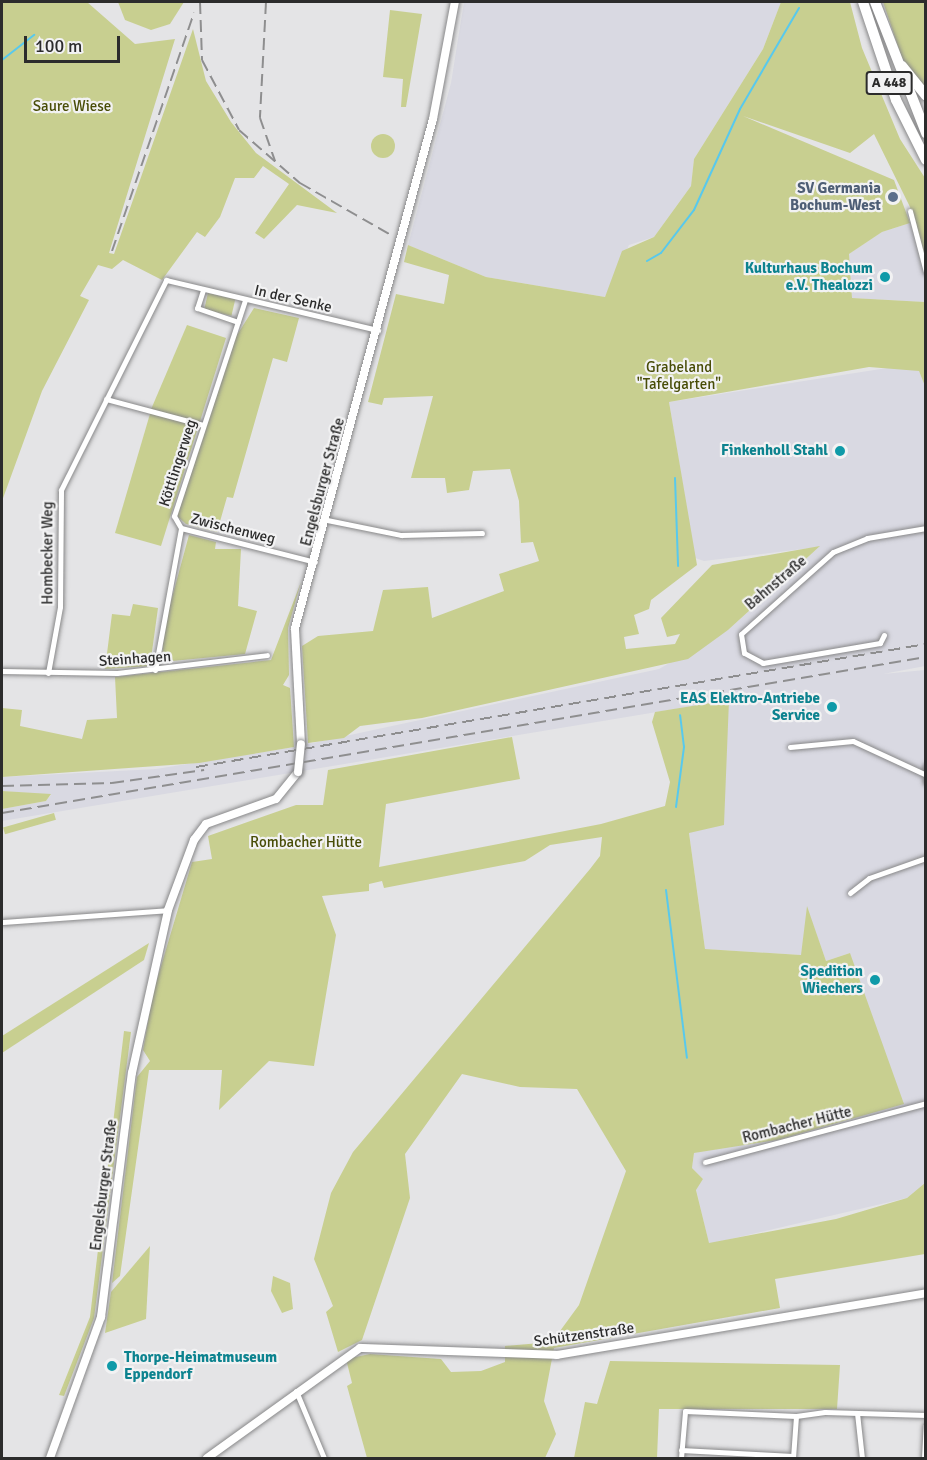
<!DOCTYPE html>
<meta charset="utf-8">
<style>
body{margin:0}
#map{position:relative;width:927px;height:1460px;overflow:hidden;background:#e4e4e6;font-family:Signika,sans-serif}
div>[style]{position:absolute}
.built>*{inset:0;background:#d9d9e2}
.green>*{inset:0;background:#c8cf90;transform-origin:0 0}
.round{border-radius:50%}
.stream>*{height:2px;margin:-1px;padding:0 1px;transform-origin:1px;border-radius:1px;background:#58c9ed}
.roads{filter:drop-shadow(0 0 2px #888889) drop-shadow(0 0 2px #888889)}
.street>*{height:5px;margin:-2.5px;padding:0 2.5px;transform-origin:2.5px;border-radius:2.5px;background:#fff}
.secondary>*{height:8px;margin:-4px;padding:0 4px;transform-origin:4px;border-radius:4px;background:#fff}
.highway>*{height:10px;margin:-5px;padding:0 5px;transform-origin:5px;border-radius:5px;background:#fff}
.rail>*{height:2px;margin-top:-1px;transform-origin:0;background:repeating-linear-gradient(90deg,#8e8e8f 0 12px,transparent 0 18px)}
.bridges{filter:drop-shadow(0 0 2px #888889) drop-shadow(0 0 2px #888889)}
.secondary-bridge>*{height:8px;margin:-4px;padding:0 4px;transform-origin:4px;border-radius:4px;background:#fff}
.dots>*{width:16px;height:16px;translate:-50% -50%;box-sizing:border-box;border:3px solid #f2f2f3;border-radius:50%}
span{translate:-50% -50%;white-space:nowrap;text-align:center;line-height:1.15;-webkit-text-stroke:4.5px #f2f2f3;paint-order:stroke}
.shield-label span{padding:2px 4px;background:#f2f2f3;border:2px solid;border-radius:4px;-webkit-text-stroke-width:0}
.shield-label{font-size:14px;color:#2c2c2c;font-weight:700}
.park-label{font-size:15px;color:#484d07}
.service-label{font-size:15px;color:#4e5e75;font-weight:700}
.right{translate:-100% -50%;text-align:right}
.culture-label{font-size:15px;color:#0d838f;font-weight:700}
.left{translate:0 -50%;text-align:left}
.street-label{font-size:15px;color:#2c2c2c}
.frame{position:absolute;inset:0;border:3px solid #2c2c2c;pointer-events:none}
.scale{position:absolute;left:24px;top:36px;width:96px;height:27px;box-sizing:border-box;border:3px solid #2c2c2c;border-top:0;padding-left:8px;font-size:18px;line-height:21px;white-space:nowrap;color:#2c2c2c;-webkit-text-stroke:4px #f2f2f3;paint-order:stroke}
</style>
<div id="map">
<div class="built">
<div style="clip-path:polygon(464px 2px,781px 2px,763px 49px,694px 159px,691px 186px,654px 237px,629px 245px,605px 297px,486px 277px,408px 245px,451px 83px)"></div>
<div style="clip-path:polygon(910px 223px,925px 277px,925px 302px,852px 298px,849px 254px,882px 232px)"></div>
<div style="clip-path:polygon(900px 366px,919px 371px,926px 386px,925px 666px,883px 674px,925px 670px,926px 1183px,907px 1198px,709px 1244px,696px 1189px,703px 1179px,692px 1168px,694px 1153px,832px 1125px,850px 953px,826px 961px,807px 908px,802px 955px,705px 949px,689px 833px,729px 700px,2px 821px,2px 809px,46px 801px,51px 795px,2px 791px,2px 777px,156px 769px,294px 747px,659px 669px,728px 630px,819px 547px,704px 561px,695px 558px,669px 402px)"></div>
</div>
<div class="green">
<div style="clip-path:polygon(87px 2px,135px 44px,175px 39px,109px 253px,114px 254px,193px 29px,206px 81px,231px 122px,256px 153px,337px 213px,297px 205px,264px 239px,255px 233px,289px 184px,263px 166px,254px 178px,235px 178px,220px 217px,205px 237px,197px 232px,162px 280px,123px 260px,112px 269px,98px 265px,80px 296px,89px 300px,42px 391px,2px 501px,2px 3px)"></div>
<div style="clip-path:polygon(118px 2px,184px 2px,170px 24px,151px 30px,125px 20px)"></div>
<div style="clip-path:polygon(781px 2px,850px 2px,862px 48px,900px 139px,925px 178px,925px 262px,910px 207px,874px 134px,850px 153px,743px 116px,894px 180px,910px 223px,882px 232px,849px 254px,852px 298px,925px 302px,925px 386px,919px 371px,869px 367px,669px 402px,697px 565px,651px 600px,649px 609px,634px 615px,639px 634px,624px 637px,626px 649px,675px 644px,680px 634px,667px 637px,661px 618px,712px 565px,820px 546px,728px 630px,688px 659px,422px 718px,360px 726px,344px 738px,308px 743px,302px 646px,318px 636px,373px 631px,383px 590px,428px 587px,432px 618px,504px 591px,499px 574px,539px 561px,533px 542px,521px 543px,519px 501px,510px 469px,473px 471px,469px 490px,447px 493px,445px 478px,411px 478px,433px 396px,384px 398px,382px 405px,368px 402px,396px 294px,444px 304px,449px 275px,404px 262px,408px 245px,486px 277px,605px 297px,622px 251px,654px 237px,691px 186px,694px 159px,763px 49px)"></div>
<div style="clip-path:polygon(883px 2px,925px 2px,925px 91px,902px 58px)"></div>
<div style="clip-path:polygon(390px 10px,422px 14px,406px 107px,401px 107px,403px 79px,383px 77px)"></div>
<div class="round" style="left:371px;top:134px;width:24px;height:24px"></div>
<div style="left:208px;top:293px;width:28px;height:17px;rotate:13deg"></div>
<div style="clip-path:polygon(254px 308px,299px 318px,287px 362px,273px 358px,233px 498px,227px 497px,217px 532px,186px 524px,177px 516px,232px 343px)"></div>
<div style="clip-path:polygon(187px 325px,226px 338px,161px 546px,115px 533px,152px 407px)"></div>
<div style="clip-path:polygon(189px 535px,216px 542px,215px 549px,241px 549px,238px 606px,257px 611px,245px 654px,162px 662px,164px 627px)"></div>
<div style="clip-path:polygon(301px 582px,288px 628px,289px 675px,283px 685px,290px 688px,294px 747px,199px 763px,2px 777px,2px 708px,22px 710px,20px 726px,82px 739px,87px 720px,117px 718px,115px 677px,271px 660px)"></div>
<div style="clip-path:polygon(133px 604px,158px 608px,150px 666px,105px 669px,112px 614px,130px 616px)"></div>
<div style="clip-path:polygon(729px 700px,724px 825px,689px 833px,705px 949px,801px 955px,807px 906px,826px 961px,850px 953px,904px 1104px,777px 1140px,694px 1153px,692px 1168px,703px 1179px,696px 1190px,709px 1243px,836px 1219px,907px 1198px,925px 1183px,925px 1254px,775px 1279px,780px 1308px,554px 1348px,544px 1401px,556px 1434px,545px 1458px,367px 1458px,347px 1386px,352px 1383px,346px 1359px,370px 1354px,441px 1359px,451px 1372px,481px 1371px,505px 1362px,505px 1346px,552px 1342px,579px 1305px,626px 1171px,577px 1089px,520px 1087px,462px 1074px,405px 1154px,410px 1198px,362px 1340px,338px 1352px,326px 1312px,333px 1306px,314px 1259px,331px 1193px,353px 1152px,590px 869px,600px 856px,602px 837px,550px 845px,525px 861px,384px 888px,382px 881px,369px 884px,369px 891px,322px 896px,336px 935px,314px 1066px,269px 1061px,219px 1110px,222px 1070px,149px 1070px,120px 1276px,112px 1283px,137px 1077px,150px 1061px,143px 1050px,153px 993px,192px 862px,212px 859px,208px 836px,296px 805px,323px 805px,328px 770px,512px 737px,520px 779px,386px 804px,379px 867px,601px 824px,665px 806px,670px 782px,652px 722px,655px 712px)"></div>
<div style="clip-path:polygon(2px 791px,51px 794px,46px 801px,2px 809px)"></div>
<div style="left:54px;top:813px;width:7px;height:53px;rotate:74deg"></div>
<div style="clip-path:polygon(149px 943px,144px 960px,2px 1053px,2px 1036px)"></div>
<div style="clip-path:polygon(124px 1031px,131px 1032px,94px 1318px,64px 1396px,59px 1395px,90px 1317px)"></div>
<div style="clip-path:polygon(150px 1246px,146px 1319px,105px 1333px,111px 1292px)"></div>
<div style="clip-path:polygon(273px 1276px,290px 1283px,293px 1309px,282px 1313px,271px 1291px)"></div>
<div style="clip-path:polygon(610px 1361px,840px 1365px,837px 1409px,659px 1409px,657px 1458px,574px 1458px,585px 1402px,597px 1404px)"></div>
</div>
<div class="stream">
<div style="left:2px;top:60px;width:41px;rotate:-38deg"></div>
<div style="left:647px;top:261px;width:16px;rotate:-30deg"></div>
<div style="left:661px;top:253px;width:54px;rotate:-52.5deg"></div>
<div style="left:694px;top:210px;width:111px;rotate:-65.5deg"></div>
<div style="left:740px;top:109px;width:117px;rotate:-59.7deg"></div>
<div style="left:675px;top:478px;width:88px;rotate:88deg"></div>
<div style="left:676px;top:807px;width:61px;rotate:-82.4deg"></div>
<div style="left:684px;top:747px;width:32px;rotate:-97deg"></div>
<div style="left:666px;top:890px;width:169px;rotate:82.9deg"></div>
</div>
<div class="roads">
<div class="street">
<div style="left:910px;top:211px;width:63px;rotate:75.3deg"></div>
<div style="left:203px;top:290px;width:19px;rotate:108deg"></div>
<div style="left:197px;top:308px;width:43px;rotate:18.9deg"></div>
<div style="left:106px;top:399px;width:100px;rotate:15deg"></div>
<div style="left:327px;top:520px;width:76px;rotate:11.5deg"></div>
<div style="left:401px;top:535px;width:81px;rotate:-1.4deg"></div>
<div style="left:181px;top:528px;width:138px;rotate:14.2deg"></div>
<div style="left:884px;top:635px;width:9px;rotate:117deg"></div>
<div style="left:880px;top:643px;width:119px;rotate:170.3deg"></div>
<div style="left:763px;top:663px;width:21px;rotate:-152deg"></div>
<div style="left:744px;top:653px;width:19px;rotate:-99deg"></div>
<div style="left:741px;top:634px;width:123px;rotate:-41.7deg"></div>
<div style="left:833px;top:552px;width:37px;rotate:-22deg"></div>
<div style="left:867px;top:538px;width:60px;rotate:-9.6deg"></div>
<div style="left:155px;top:670px;width:144px;rotate:-79.6deg"></div>
<div style="left:181px;top:528px;width:14px;rotate:-120deg"></div>
<div style="left:174px;top:516px;width:227px;rotate:-71.8deg"></div>
<div style="left:2px;top:671px;width:115px;rotate:1deg"></div>
<div style="left:117px;top:673px;width:151px;rotate:-6.8deg"></div>
<div style="left:48px;top:673px;width:67px;rotate:-79.7deg"></div>
<div style="left:60px;top:607px;width:117px;rotate:-89.5deg"></div>
<div style="left:61px;top:490px;width:235px;rotate:-63.4deg"></div>
<div style="left:166px;top:280px;width:218px;rotate:13.3deg"></div>
<div style="left:790px;top:747px;width:63px;rotate:-5.4deg"></div>
<div style="left:853px;top:741px;width:78px;rotate:24.9deg"></div>
<div style="left:926px;top:766px;width:16px;rotate:90deg"></div>
<div style="left:850px;top:893px;width:24px;rotate:-38deg"></div>
<div style="left:869px;top:878px;width:60px;rotate:-19.3deg"></div>
<div style="left:2px;top:922px;width:166px;rotate:-4.1deg"></div>
<div style="left:705px;top:1162px;width:229px;rotate:-14.9deg"></div>
<div style="left:296px;top:1391px;width:73px;rotate:67.3deg"></div>
<div style="left:857px;top:1413px;width:45px;rotate:83.7deg"></div>
<div style="left:681px;top:1450px;width:112px;rotate:3.1deg"></div>
<div style="left:681px;top:1458px;width:47px;rotate:-85.1deg"></div>
<div style="left:685px;top:1411px;width:111px;rotate:2.6deg"></div>
<div style="left:793px;top:1458px;width:42px;rotate:-85.9deg"></div>
<div style="left:796px;top:1416px;width:29px;rotate:-8deg"></div>
<div style="left:825px;top:1412px;width:101px;rotate:1.7deg"></div>
<div style="left:924px;top:1458px;width:33px;rotate:-87deg"></div>
</div>
<div class="secondary">
<div style="left:301px;top:744px;width:116px;rotate:-93deg"></div>
<div style="left:295px;top:628px;width:527px;rotate:-74.83deg"></div>
<div style="left:433px;top:119px;width:119px;rotate:-79.4deg"></div>
<div style="left:50px;top:1458px;width:150px;rotate:-70.1deg"></div>
<div style="left:101px;top:1317px;width:246px;rotate:-82.8deg"></div>
<div style="left:132px;top:1073px;width:167px;rotate:-77.5deg"></div>
<div style="left:168px;top:910px;width:75px;rotate:-69.6deg"></div>
<div style="left:194px;top:840px;width:20px;rotate:-53deg"></div>
<div style="left:206px;top:824px;width:74px;rotate:-19.7deg"></div>
<div style="left:276px;top:799px;width:35px;rotate:-51deg"></div>
<div style="left:207px;top:1458px;width:188px;rotate:-35.7deg"></div>
<div style="left:360px;top:1348px;width:197px;rotate:2deg"></div>
<div style="left:557px;top:1355px;width:374px;rotate:-9.5deg"></div>
</div>
<div class="highway">
<div style="left:863px;top:2px;width:103px;rotate:71.4deg"></div>
<div style="left:896px;top:100px;width:67px;rotate:63.4deg"></div>
<div style="left:875px;top:2px;width:141px;rotate:68.7deg"></div>
<div style="left:902px;top:66px;width:38px;rotate:51deg"></div>
</div>
</div>
<div class="rail">
<div style="left:200px;top:2px;width:58px;rotate:88deg"></div>
<div style="left:202px;top:60px;width:79px;rotate:62.1deg"></div>
<div style="left:239px;top:130px;width:81px;rotate:41deg"></div>
<div style="left:300px;top:183px;width:103px;rotate:29.8deg"></div>
<div style="left:266px;top:2px;width:116px;rotate:93deg"></div>
<div style="left:260px;top:118px;width:46px;rotate:70.8deg"></div>
<div style="left:112px;top:251px;width:252px;rotate:-71deg"></div>
<div style="left:196px;top:767px;width:740px;rotate:-9.56deg"></div>
<div style="left:2px;top:786px;width:110px;rotate:-1.6deg"></div>
<div style="left:112px;top:783px;width:93px;rotate:-8deg"></div>
<div style="left:2px;top:813px;width:937px;rotate:-9.58deg"></div>
</div>
<div class="bridges">
<div class="secondary-bridge">
<div style="left:298px;top:772px;width:28px;rotate:-84deg"></div>
</div>
</div>
<div class="dots">
<div style="left:893px;top:197px;background:#5c6f8a"></div>
<div style="left:885px;top:277px;background:#0f9aa8"></div>
<div style="left:840px;top:451px;background:#0f9aa8"></div>
<div style="left:832px;top:707px;background:#0f9aa8"></div>
<div style="left:875px;top:980px;background:#0f9aa8"></div>
<div style="left:112px;top:1366px;background:#0f9aa8"></div>
</div>
<div class="shield-label">
<span style="left:889px;top:83px">A 448</span>
</div>
<div class="park-label">
<span style="left:72px;top:107px">Saure Wiese</span>
<span style="left:679px;top:376px">Grabeland<br>"Tafelgarten"</span>
<span style="left:306px;top:843px">Rombacher Hütte</span>
</div>
<div class="service-label">
<span class="right" style="left:881px;top:197px">SV Germania<br>Bochum-West</span>
</div>
<div class="culture-label">
<span class="right" style="left:873px;top:277px">Kulturhaus Bochum<br>e.V. Thealozzi</span>
<span class="right" style="left:828px;top:451px">Finkenholl Stahl</span>
<span class="right" style="left:820px;top:707px">EAS Elektro-Antriebe<br>Service</span>
<span class="right" style="left:863px;top:980px">Spedition<br>Wiechers</span>
<span class="left" style="left:124px;top:1366px">Thorpe-Heimatmuseum<br>Eppendorf</span>
</div>
<div class="street-label">
<span style="left:293px;top:299px;rotate:13deg">In der Senke</span>
<span style="left:178px;top:463px;rotate:-72deg">Köttlingerweg</span>
<span style="left:323px;top:482px;rotate:-75deg">Engelsburger Straße</span>
<span style="left:233px;top:529px;rotate:14deg">Zwischenweg</span>
<span style="left:48px;top:553px;rotate:-90deg">Hombecker Weg</span>
<span style="left:776px;top:583px;rotate:-40deg">Bahnstraße</span>
<span style="left:135px;top:659px;rotate:-4deg">Steinhagen</span>
<span style="left:797px;top:1125px;rotate:-14deg">Rombacher Hütte</span>
<span style="left:104px;top:1185px;rotate:-83deg">Engelsburger Straße</span>
<span style="left:584px;top:1335px;rotate:-8deg">Schützenstraße</span>
</div>
<div class="frame"></div>
<div class="scale">100 m</div>
</div>
